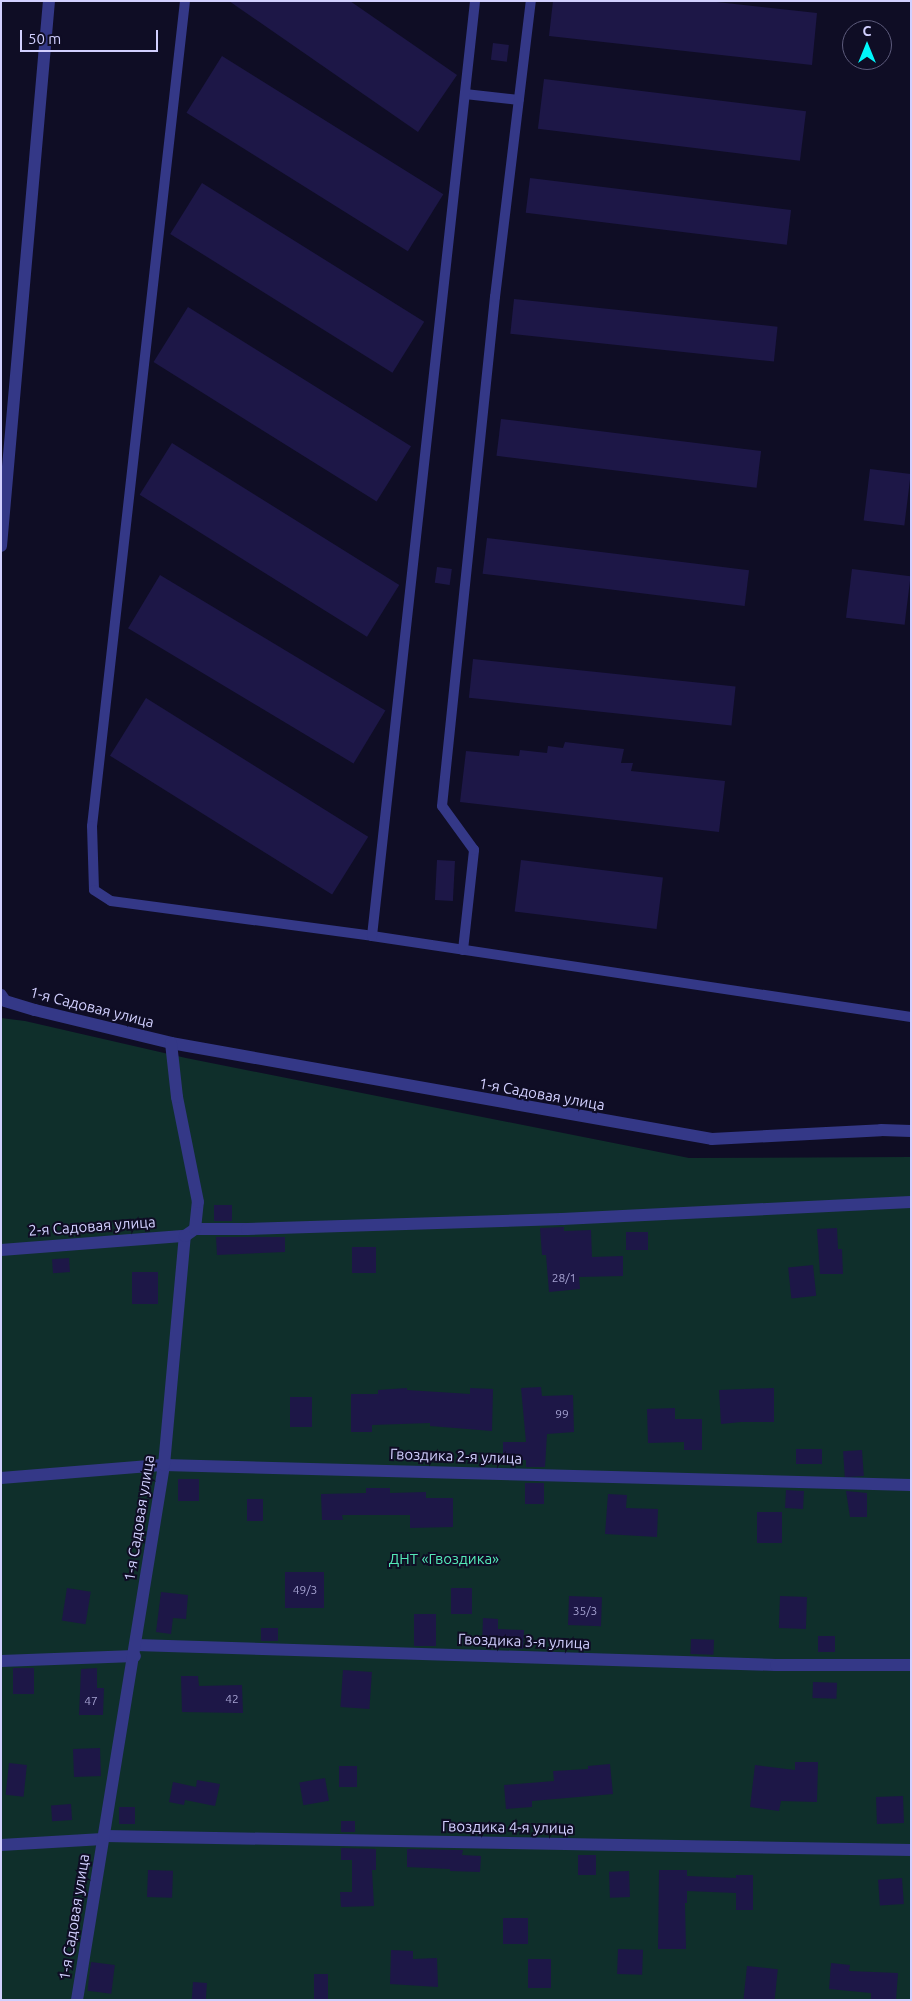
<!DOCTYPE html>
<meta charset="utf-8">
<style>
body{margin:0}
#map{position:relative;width:912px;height:2001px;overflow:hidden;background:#0f0d25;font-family:Ubuntu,sans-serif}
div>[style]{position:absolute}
.green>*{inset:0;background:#0f2f2b}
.building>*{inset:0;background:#1d1747;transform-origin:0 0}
.service>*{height:10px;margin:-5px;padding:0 5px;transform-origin:5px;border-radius:5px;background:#343887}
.minor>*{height:12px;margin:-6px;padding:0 6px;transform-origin:6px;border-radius:6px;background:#343887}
span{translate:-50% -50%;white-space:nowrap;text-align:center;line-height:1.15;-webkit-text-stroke:4px #0f0d25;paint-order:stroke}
.number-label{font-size:12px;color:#a5a2d1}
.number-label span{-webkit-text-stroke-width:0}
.street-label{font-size:15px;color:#d2d0ff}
.park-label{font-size:15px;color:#54e8b6}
.frame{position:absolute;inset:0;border:2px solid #d2d0ff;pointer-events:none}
.north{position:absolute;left:842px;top:20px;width:50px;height:50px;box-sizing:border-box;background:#0f0d25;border:1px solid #5d5b7c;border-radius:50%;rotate:0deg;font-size:14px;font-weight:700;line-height:20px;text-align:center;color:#d2d0ff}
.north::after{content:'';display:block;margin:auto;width:18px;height:22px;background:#00f7fb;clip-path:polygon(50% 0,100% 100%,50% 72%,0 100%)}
.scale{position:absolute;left:20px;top:30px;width:138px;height:22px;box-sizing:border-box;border:2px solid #d2d0ff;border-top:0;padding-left:6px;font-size:15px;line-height:18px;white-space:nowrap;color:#d2d0ff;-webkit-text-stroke:4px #0f0d25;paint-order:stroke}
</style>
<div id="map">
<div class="green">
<div style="clip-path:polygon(1px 1018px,25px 1021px,186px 1058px,689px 1158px,911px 1157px,911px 2000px,1px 2000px)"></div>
</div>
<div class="building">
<div style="clip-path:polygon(229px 1px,350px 1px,457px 75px,418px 132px)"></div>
<div style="clip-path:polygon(553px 1px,708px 1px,817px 13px,812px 65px,549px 36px)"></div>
<div style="left:493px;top:43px;width:16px;height:17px;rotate:7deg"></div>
<div style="left:222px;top:56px;width:261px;height:67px;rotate:32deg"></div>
<div style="left:544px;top:79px;width:264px;height:50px;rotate:7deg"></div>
<div style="left:530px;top:178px;width:263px;height:35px;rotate:7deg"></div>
<div style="left:202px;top:183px;width:262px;height:60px;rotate:32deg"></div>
<div style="left:514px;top:299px;width:265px;height:35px;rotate:6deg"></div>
<div style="left:188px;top:307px;width:263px;height:65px;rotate:32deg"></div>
<div style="left:501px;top:419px;width:262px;height:37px;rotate:7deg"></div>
<div style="left:172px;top:443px;width:268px;height:61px;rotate:32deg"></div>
<div style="left:870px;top:469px;width:41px;height:52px;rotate:7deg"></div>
<div style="left:487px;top:538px;width:264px;height:36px;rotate:7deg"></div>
<div style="left:437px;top:567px;width:15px;height:16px;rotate:8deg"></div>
<div style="left:852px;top:569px;width:59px;height:49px;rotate:7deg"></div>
<div style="left:160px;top:575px;width:263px;height:62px;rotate:31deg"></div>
<div style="left:473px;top:659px;width:264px;height:39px;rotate:6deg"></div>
<div style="left:146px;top:698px;width:262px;height:68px;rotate:32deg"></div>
<div style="clip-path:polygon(565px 742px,624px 749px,621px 763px,633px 763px,631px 771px,725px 781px,719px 832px,460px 802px,466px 751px,519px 756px,520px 750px,547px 753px,548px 746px,563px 748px)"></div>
<div style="left:437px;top:860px;width:18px;height:40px;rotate:3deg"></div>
<div style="left:521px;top:860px;width:143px;height:52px;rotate:7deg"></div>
<div style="left:232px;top:1205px;width:16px;height:18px;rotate:90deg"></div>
<div style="clip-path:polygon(564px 1227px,564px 1231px,591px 1230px,592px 1257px,623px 1256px,623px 1276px,579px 1277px,580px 1289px,549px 1292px,546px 1255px,542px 1255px,540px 1228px)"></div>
<div style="clip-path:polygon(837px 1228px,838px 1249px,842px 1249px,843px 1274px,820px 1274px,817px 1229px)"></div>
<div style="left:626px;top:1232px;width:22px;height:18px"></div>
<div style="clip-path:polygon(216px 1237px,285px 1237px,285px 1252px,217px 1255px)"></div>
<div style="left:352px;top:1247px;width:24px;height:26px"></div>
<div style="left:69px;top:1258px;width:14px;height:17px;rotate:86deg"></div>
<div style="left:813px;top:1265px;width:31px;height:25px;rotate:84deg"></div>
<div style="left:132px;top:1272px;width:26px;height:32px"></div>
<div style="clip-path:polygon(541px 1387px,542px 1396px,573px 1395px,574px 1432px,547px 1434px,545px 1467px,526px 1467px,526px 1460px,503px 1460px,503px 1442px,526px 1442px,521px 1388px)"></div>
<div style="clip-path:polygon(407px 1388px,407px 1390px,470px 1394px,470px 1388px,493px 1389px,492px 1431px,430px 1426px,430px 1423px,372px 1425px,372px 1432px,351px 1432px,351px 1394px,378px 1394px,378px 1390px)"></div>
<div style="clip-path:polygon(774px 1388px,774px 1422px,741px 1422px,721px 1424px,719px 1390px)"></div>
<div style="left:312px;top:1397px;width:30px;height:22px;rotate:90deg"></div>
<div style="clip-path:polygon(675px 1408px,675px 1419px,702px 1419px,702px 1450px,684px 1450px,684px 1442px,648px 1443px,647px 1409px)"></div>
<div style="left:796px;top:1449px;width:26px;height:15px"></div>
<div style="left:862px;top:1450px;width:26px;height:19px;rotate:86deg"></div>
<div style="left:178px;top:1479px;width:21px;height:22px"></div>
<div style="left:525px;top:1483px;width:19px;height:21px"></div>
<div style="clip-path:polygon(366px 1488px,390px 1488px,390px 1493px,426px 1492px,426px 1498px,453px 1498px,453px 1527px,410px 1528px,410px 1515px,342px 1515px,343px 1520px,322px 1520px,321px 1494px,366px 1493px)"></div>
<div style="left:786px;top:1490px;width:18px;height:18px;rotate:3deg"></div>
<div style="clip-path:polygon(846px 1491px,867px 1493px,867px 1517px,850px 1517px)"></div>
<div style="clip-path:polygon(608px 1494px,627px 1495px,626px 1508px,658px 1509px,657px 1537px,605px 1534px)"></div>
<div style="left:247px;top:1499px;width:16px;height:22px"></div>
<div style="left:757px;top:1512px;width:25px;height:31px"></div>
<div style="left:285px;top:1572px;width:39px;height:36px"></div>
<div style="left:67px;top:1588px;width:24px;height:33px;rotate:9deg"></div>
<div style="left:451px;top:1588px;width:21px;height:26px"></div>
<div style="clip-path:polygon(161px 1592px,188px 1595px,186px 1619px,173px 1618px,171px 1634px,156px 1632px)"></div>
<div style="left:569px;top:1596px;width:33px;height:29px;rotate:2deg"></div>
<div style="left:780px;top:1596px;width:27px;height:32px;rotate:2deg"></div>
<div style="left:414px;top:1614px;width:22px;height:32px"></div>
<div style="clip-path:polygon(483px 1618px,498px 1619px,498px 1629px,524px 1630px,523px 1649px,482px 1645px)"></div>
<div style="left:261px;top:1628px;width:17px;height:13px"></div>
<div style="left:818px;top:1636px;width:17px;height:16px"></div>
<div style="left:691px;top:1639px;width:23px;height:15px;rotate:2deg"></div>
<div style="left:34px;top:1668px;width:26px;height:21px;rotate:90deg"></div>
<div style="clip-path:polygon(97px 1668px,97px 1688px,104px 1688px,103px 1715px,79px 1715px,81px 1669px)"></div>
<div style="left:343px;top:1670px;width:29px;height:37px;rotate:4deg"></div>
<div style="clip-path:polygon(181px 1676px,198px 1676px,199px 1686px,242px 1685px,243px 1713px,182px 1712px)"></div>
<div style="left:813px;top:1682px;width:24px;height:16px;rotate:2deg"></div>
<div style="left:100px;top:1748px;width:28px;height:27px;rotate:88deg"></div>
<div style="clip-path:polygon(795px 1762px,818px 1762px,817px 1802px,781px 1801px,779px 1811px,750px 1807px,755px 1765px,795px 1770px)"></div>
<div style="left:9px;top:1763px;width:18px;height:32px;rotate:6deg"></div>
<div style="clip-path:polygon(610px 1764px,613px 1794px,532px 1801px,532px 1807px,506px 1809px,504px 1785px,554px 1781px,553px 1771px,588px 1769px,588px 1766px)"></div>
<div style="left:339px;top:1766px;width:18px;height:21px"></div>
<div style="left:325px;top:1778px;width:23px;height:26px;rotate:80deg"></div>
<div style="clip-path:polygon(197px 1780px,220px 1784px,215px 1806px,185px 1800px,184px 1805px,169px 1802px,173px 1782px,196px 1787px)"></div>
<div style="left:903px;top:1796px;width:27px;height:27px;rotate:88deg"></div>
<div style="left:71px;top:1804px;width:16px;height:20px;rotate:86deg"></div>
<div style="left:119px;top:1807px;width:16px;height:17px"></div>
<div style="left:341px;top:1821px;width:14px;height:11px"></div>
<div style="clip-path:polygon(341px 1848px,376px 1849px,376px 1870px,372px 1870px,374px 1906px,341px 1907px,340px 1892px,352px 1892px,352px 1860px,341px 1860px)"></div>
<div style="clip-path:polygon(407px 1849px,463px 1850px,462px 1855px,481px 1856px,480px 1872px,450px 1871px,450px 1869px,407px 1867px)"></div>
<div style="left:578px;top:1855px;width:18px;height:20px"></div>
<div style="left:148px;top:1870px;width:25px;height:27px;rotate:2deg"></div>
<div style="clip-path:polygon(659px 1870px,687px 1870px,687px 1876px,736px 1878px,736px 1875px,753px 1875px,753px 1910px,736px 1910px,736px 1893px,687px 1891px,687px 1903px,685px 1903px,686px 1949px,658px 1949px)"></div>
<div style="left:629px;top:1871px;width:26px;height:20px;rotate:88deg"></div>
<div style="left:902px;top:1878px;width:26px;height:24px;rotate:86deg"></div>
<div style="left:503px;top:1918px;width:25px;height:26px"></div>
<div style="left:618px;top:1949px;width:25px;height:25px;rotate:2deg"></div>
<div style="clip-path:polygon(391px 1950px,413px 1951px,413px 1959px,437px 1958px,438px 1987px,390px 1984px)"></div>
<div style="left:528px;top:1959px;width:23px;height:29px"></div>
<div style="left:91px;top:1962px;width:24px;height:29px;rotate:7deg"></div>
<div style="clip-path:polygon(831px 1963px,850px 1965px,849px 1971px,898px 1973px,896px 2000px,871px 2000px,871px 1993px,829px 1989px)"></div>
<div style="left:747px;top:1966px;width:31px;height:33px;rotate:6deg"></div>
<div style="left:314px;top:1974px;width:14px;height:26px"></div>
<div style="left:193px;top:1982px;width:14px;height:18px;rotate:4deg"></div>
</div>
<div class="service">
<div style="left:185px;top:1px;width:830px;rotate:96.43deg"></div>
<div style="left:92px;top:826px;width:64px;rotate:88.2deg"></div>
<div style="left:94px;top:890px;width:20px;rotate:33deg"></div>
<div style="left:111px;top:901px;width:263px;rotate:7.6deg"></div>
<div style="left:372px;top:936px;width:545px;rotate:8.55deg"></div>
<div style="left:465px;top:94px;width:54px;rotate:6.3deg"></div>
<div style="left:372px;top:936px;width:941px;rotate:-83.71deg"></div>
<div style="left:463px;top:950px;width:101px;rotate:-83.7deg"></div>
<div style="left:474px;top:850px;width:54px;rotate:-126deg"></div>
<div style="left:442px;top:806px;width:512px;rotate:-84.06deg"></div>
<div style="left:495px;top:297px;width:298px;rotate:-83.1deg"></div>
</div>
<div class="minor">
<div style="left:1px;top:546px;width:547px;rotate:-84.97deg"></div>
<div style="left:1px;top:995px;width:7px;rotate:56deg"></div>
<div style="left:5px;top:1001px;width:31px;rotate:17deg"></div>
<div style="left:35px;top:1010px;width:140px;rotate:13.6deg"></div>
<div style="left:171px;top:1043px;width:549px;rotate:10.06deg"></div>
<div style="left:712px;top:1139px;width:169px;rotate:-3deg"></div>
<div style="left:881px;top:1130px;width:30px;rotate:2deg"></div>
<div style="left:195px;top:1229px;width:52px"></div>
<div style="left:247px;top:1229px;width:315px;rotate:-1.8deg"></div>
<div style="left:562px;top:1219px;width:349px;rotate:-2.8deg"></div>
<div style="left:1px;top:1250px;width:185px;rotate:-4.4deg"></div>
<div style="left:1px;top:1478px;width:164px;rotate:-4.6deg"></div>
<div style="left:164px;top:1465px;width:747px;rotate:1.53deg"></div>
<div style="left:136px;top:1645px;width:640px;rotate:1.79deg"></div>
<div style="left:776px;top:1665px;width:135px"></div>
<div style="left:1px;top:1661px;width:134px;rotate:-2.1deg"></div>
<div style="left:105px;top:1836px;width:806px;rotate:1deg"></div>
<div style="left:1px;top:1845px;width:102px;rotate:-3.4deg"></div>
<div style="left:77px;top:2000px;width:542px;rotate:-80.76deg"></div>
<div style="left:164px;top:1465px;width:230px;rotate:-84.8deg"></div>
<div style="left:185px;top:1236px;width:12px;rotate:-35deg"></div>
<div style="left:195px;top:1229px;width:27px;rotate:-84deg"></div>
<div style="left:198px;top:1202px;width:107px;rotate:-101.3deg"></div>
<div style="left:177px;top:1097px;width:54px;rotate:-96.3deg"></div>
</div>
<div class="number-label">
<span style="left:564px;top:1278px">28/1</span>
<span style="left:562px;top:1414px">99</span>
<span style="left:305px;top:1590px">49/3</span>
<span style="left:585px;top:1611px">35/3</span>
<span style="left:232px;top:1699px">42</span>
<span style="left:91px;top:1701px">47</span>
</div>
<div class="street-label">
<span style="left:92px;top:1007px;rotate:14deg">1-я Садовая улица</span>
<span style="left:542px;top:1094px;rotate:10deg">1-я Садовая улица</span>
<span style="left:92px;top:1226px;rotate:-4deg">2-я Садовая улица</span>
<span style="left:456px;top:1456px;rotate:2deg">Гвоздика 2-я улица</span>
<span style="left:139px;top:1518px;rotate:-81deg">1-я Садовая улица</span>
<span style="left:524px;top:1641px;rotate:2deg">Гвоздика 3-я улица</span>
<span style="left:508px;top:1827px;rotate:1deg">Гвоздика 4-я улица</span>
<span style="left:74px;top:1917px;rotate:-81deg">1-я Садовая улица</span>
</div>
<div class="park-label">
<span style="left:444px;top:1559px">ДНТ «Гвоздика»</span>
</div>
<div class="frame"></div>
<div class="north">С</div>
<div class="scale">50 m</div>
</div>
